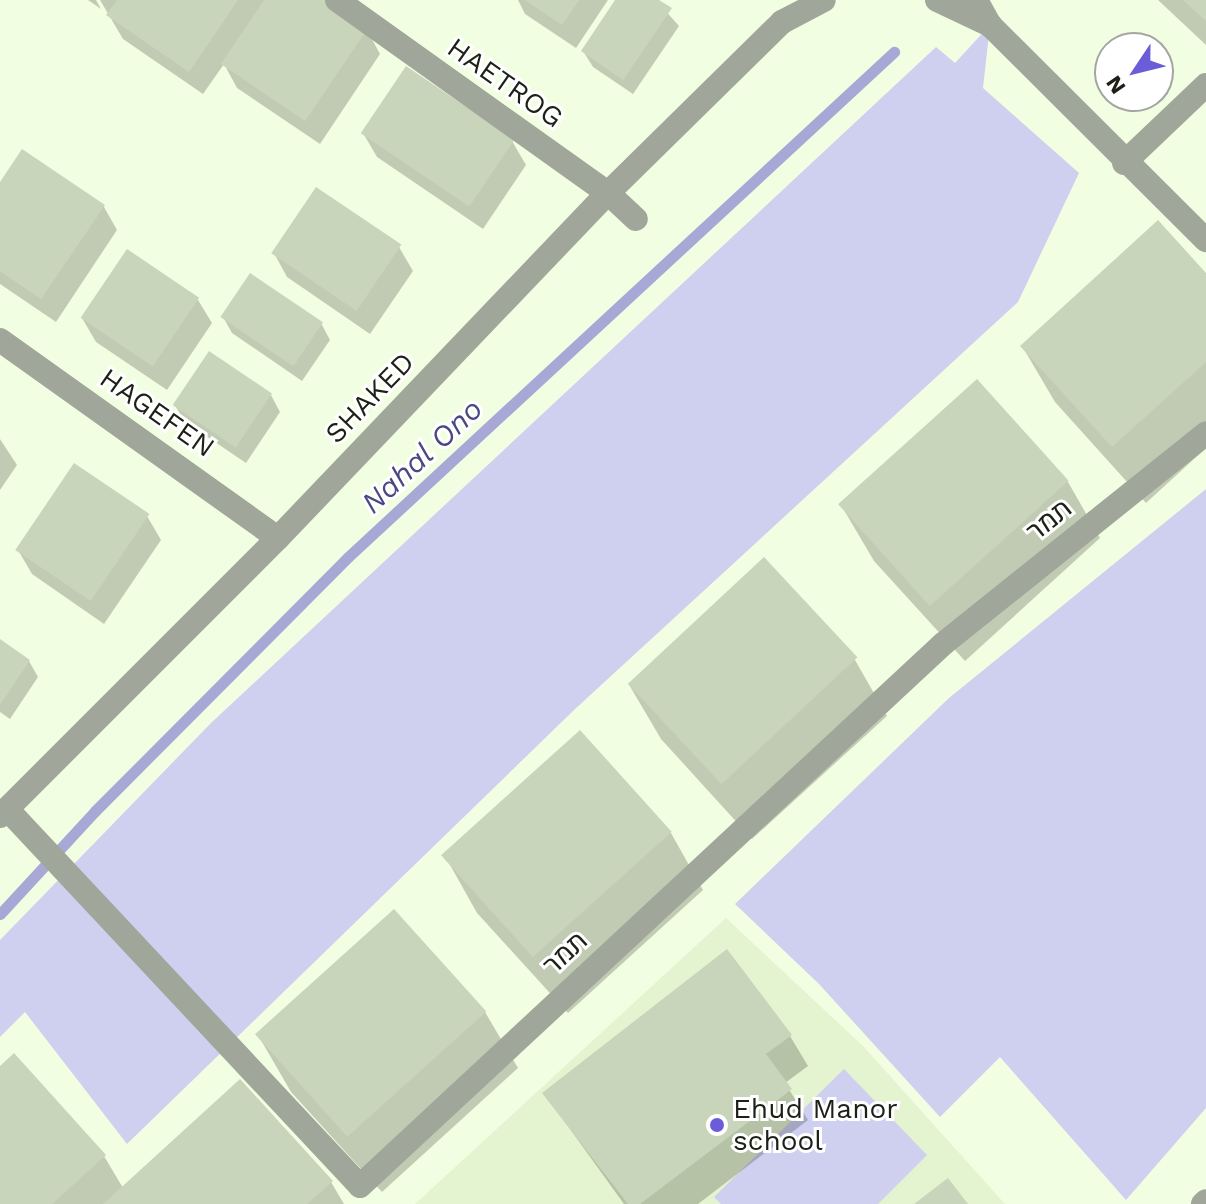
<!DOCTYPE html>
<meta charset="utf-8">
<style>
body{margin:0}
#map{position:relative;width:1206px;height:1204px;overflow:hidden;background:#f2fee2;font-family:"Work Sans",Heebo,sans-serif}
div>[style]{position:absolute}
.built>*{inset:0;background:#e4f3d0}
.green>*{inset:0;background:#cfd0f0}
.shadow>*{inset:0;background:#0003}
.stream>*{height:11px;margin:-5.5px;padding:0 5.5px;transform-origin:5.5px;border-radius:5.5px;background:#a8a8d6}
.building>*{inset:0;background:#c9d5ba;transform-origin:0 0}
.minor>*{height:24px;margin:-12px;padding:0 12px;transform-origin:12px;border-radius:12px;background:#a1a69a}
.dots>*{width:22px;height:22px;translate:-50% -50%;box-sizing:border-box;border:4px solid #fff;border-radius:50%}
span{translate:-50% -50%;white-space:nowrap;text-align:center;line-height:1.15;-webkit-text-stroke:6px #fff;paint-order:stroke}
.street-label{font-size:28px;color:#1c2016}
.poi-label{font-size:28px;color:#1c2016}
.left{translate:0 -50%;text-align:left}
.water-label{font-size:30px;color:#4b4782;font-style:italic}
.north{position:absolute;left:1094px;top:32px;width:80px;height:80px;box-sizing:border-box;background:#fff;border:2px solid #a4a6a2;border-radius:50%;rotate:235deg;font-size:22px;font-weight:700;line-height:32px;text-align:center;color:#1c2016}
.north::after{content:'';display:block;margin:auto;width:28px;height:36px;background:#6b5dd7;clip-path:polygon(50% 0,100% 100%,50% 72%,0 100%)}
</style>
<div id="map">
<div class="built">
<div style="clip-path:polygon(726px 918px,863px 1046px,1005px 1204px,415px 1204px)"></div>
</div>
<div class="green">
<div style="clip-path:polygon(990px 25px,983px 88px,1079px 173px,1018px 302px,574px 710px,127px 1144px,25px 1012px,0 1037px,0 940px,211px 723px,936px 47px,955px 63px)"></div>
<div style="clip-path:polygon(1206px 489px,1206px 1108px,1126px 1200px,1000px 1057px,940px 1117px,819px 984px,735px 904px,949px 698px)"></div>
<div style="clip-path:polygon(844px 1069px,927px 1155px,878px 1204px,721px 1204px,714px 1197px)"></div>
</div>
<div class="shadow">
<div style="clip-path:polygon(88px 0,96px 0,101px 9px)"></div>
<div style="clip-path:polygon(100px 0,323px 0,367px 30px,380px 54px,320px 144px,237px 88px,224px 64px,203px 94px,123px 39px)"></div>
<div style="clip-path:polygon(518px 0,608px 0,576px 48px,525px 14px)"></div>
<div style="clip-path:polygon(618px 0,656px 0,679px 26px,633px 94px,593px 67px,583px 51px)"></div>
<div style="clip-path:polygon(1158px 0,1206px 0,1206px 45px)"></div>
<div style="clip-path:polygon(363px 133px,512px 141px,526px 165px,483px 229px,377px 157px)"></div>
<div style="clip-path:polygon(0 185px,104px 207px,117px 230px,56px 322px,0 284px)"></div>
<div style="clip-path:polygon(399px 247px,413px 271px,370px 334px,287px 277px,274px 253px)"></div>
<div style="clip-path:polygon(1206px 276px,1206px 448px,1146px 503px,1055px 402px,1022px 346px)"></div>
<div style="clip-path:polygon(198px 300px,212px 323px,167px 390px,96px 342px,82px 318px)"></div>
<div style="clip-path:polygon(223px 317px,321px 323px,330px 340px,302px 381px,232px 333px)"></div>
<div style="clip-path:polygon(977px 382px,1068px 482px,1100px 538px,965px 661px,874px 561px,841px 505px)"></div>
<div style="clip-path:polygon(271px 395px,280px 412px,246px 463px,184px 421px,175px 405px)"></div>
<div style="clip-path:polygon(0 439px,17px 465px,0 490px)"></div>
<div style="clip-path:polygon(147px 516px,161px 540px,104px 624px,32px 574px,18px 550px)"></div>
<div style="clip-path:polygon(0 641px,29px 661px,38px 677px,10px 719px,0 712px)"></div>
<div style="clip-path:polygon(855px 660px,887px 716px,752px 839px,661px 739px,628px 683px)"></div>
<div style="clip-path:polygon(580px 733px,671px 833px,703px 890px,568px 1013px,477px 913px,445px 856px)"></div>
<div style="clip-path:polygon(485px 1012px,518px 1068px,382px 1192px,291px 1092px,258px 1035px)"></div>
<div style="clip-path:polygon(790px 1036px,808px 1066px,785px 1083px,808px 1120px,698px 1204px,624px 1204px,544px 1093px)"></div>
<div style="clip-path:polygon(0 1068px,104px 1156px,123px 1188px,331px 1182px,344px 1204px,0 1204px)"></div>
</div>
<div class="stream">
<div style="left:0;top:914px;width:140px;rotate:-47.3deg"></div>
<div style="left:95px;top:811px;width:359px;rotate:-45.1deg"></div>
<div style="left:348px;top:557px;width:744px;rotate:-42.77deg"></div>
</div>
<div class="building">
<div style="clip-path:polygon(117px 0,238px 0,189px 72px,106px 15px)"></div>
<div style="clip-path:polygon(264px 0,327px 0,368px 28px,305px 121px,221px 64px)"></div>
<div style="clip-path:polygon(525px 0,579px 0,562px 25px)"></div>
<div style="clip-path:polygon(615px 0,659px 0,672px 8px,623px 80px,581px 51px)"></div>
<div style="clip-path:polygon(1183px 0,1206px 0,1206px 21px)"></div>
<div style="left:406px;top:66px;width:131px;height:81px;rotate:34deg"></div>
<div style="clip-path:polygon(22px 149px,105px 205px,41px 299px,0 271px,0 182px)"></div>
<div style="left:316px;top:187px;width:103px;height:80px;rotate:34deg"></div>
<div style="clip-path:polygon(1158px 220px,1206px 273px,1206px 362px,1112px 447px,1020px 346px)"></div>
<div style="left:127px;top:249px;width:87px;height:83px;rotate:34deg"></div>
<div style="left:250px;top:273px;width:88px;height:53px;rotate:34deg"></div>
<div style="left:209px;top:351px;width:76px;height:65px;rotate:34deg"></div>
<div style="left:977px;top:379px;width:137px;height:187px;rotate:48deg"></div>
<div style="left:74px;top:463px;width:91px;height:105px;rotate:34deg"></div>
<div style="left:764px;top:557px;width:137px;height:186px;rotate:47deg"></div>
<div style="clip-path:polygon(0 639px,30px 660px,0 705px)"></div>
<div style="left:580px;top:730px;width:137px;height:187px;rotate:48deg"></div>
<div style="left:394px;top:909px;width:138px;height:187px;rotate:48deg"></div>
<div style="clip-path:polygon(727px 949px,792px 1035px,766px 1054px,792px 1089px,640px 1204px,628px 1204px,542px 1093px)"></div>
<div style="clip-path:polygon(14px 1053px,106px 1155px,52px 1204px,0 1204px,0 1066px)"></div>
<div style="clip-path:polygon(240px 1079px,333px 1181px,307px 1204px,103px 1204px)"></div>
<div style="clip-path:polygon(948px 1178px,968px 1204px,914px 1204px)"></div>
</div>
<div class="minor">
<div style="left:337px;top:0;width:333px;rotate:35.5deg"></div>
<div style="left:608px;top:193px;width:38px;rotate:43deg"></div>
<div style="left:937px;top:0;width:59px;rotate:25.3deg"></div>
<div style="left:976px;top:0;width:29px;rotate:61deg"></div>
<div style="left:990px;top:25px;width:305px;rotate:44.9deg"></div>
<div style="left:1124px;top:163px;width:113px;rotate:-43.6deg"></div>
<div style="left:0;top:340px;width:341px;rotate:35.5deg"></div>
<div style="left:7px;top:809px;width:516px;rotate:46.88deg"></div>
<div style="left:360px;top:1186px;width:796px;rotate:-42.91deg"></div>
<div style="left:943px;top:644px;width:337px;rotate:-38.7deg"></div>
<div style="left:0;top:816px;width:393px;rotate:-45deg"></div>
<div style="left:278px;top:538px;width:477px;rotate:-46.3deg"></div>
<div style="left:608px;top:193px;width:244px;rotate:-44.5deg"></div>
<div style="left:782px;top:22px;width:47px;rotate:-27.6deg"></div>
<div style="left:1203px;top:1204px;width:4px;rotate:-45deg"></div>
</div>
<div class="dots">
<div style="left:717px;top:1125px;background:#6b5dd7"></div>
</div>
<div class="street-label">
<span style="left:505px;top:83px;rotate:35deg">HAETROG</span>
<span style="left:370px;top:398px;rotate:-46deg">SHAKED</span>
<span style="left:157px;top:413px;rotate:35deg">HAGEFEN</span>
<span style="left:1049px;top:520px;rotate:-39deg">תמר</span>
<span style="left:565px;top:953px;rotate:-43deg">תמר</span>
</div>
<div class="poi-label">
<span class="left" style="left:733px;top:1125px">Ehud Manor<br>school</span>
</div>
<div class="water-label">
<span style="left:422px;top:456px;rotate:-43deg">Nahal Ono</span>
</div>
<div class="north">N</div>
</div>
